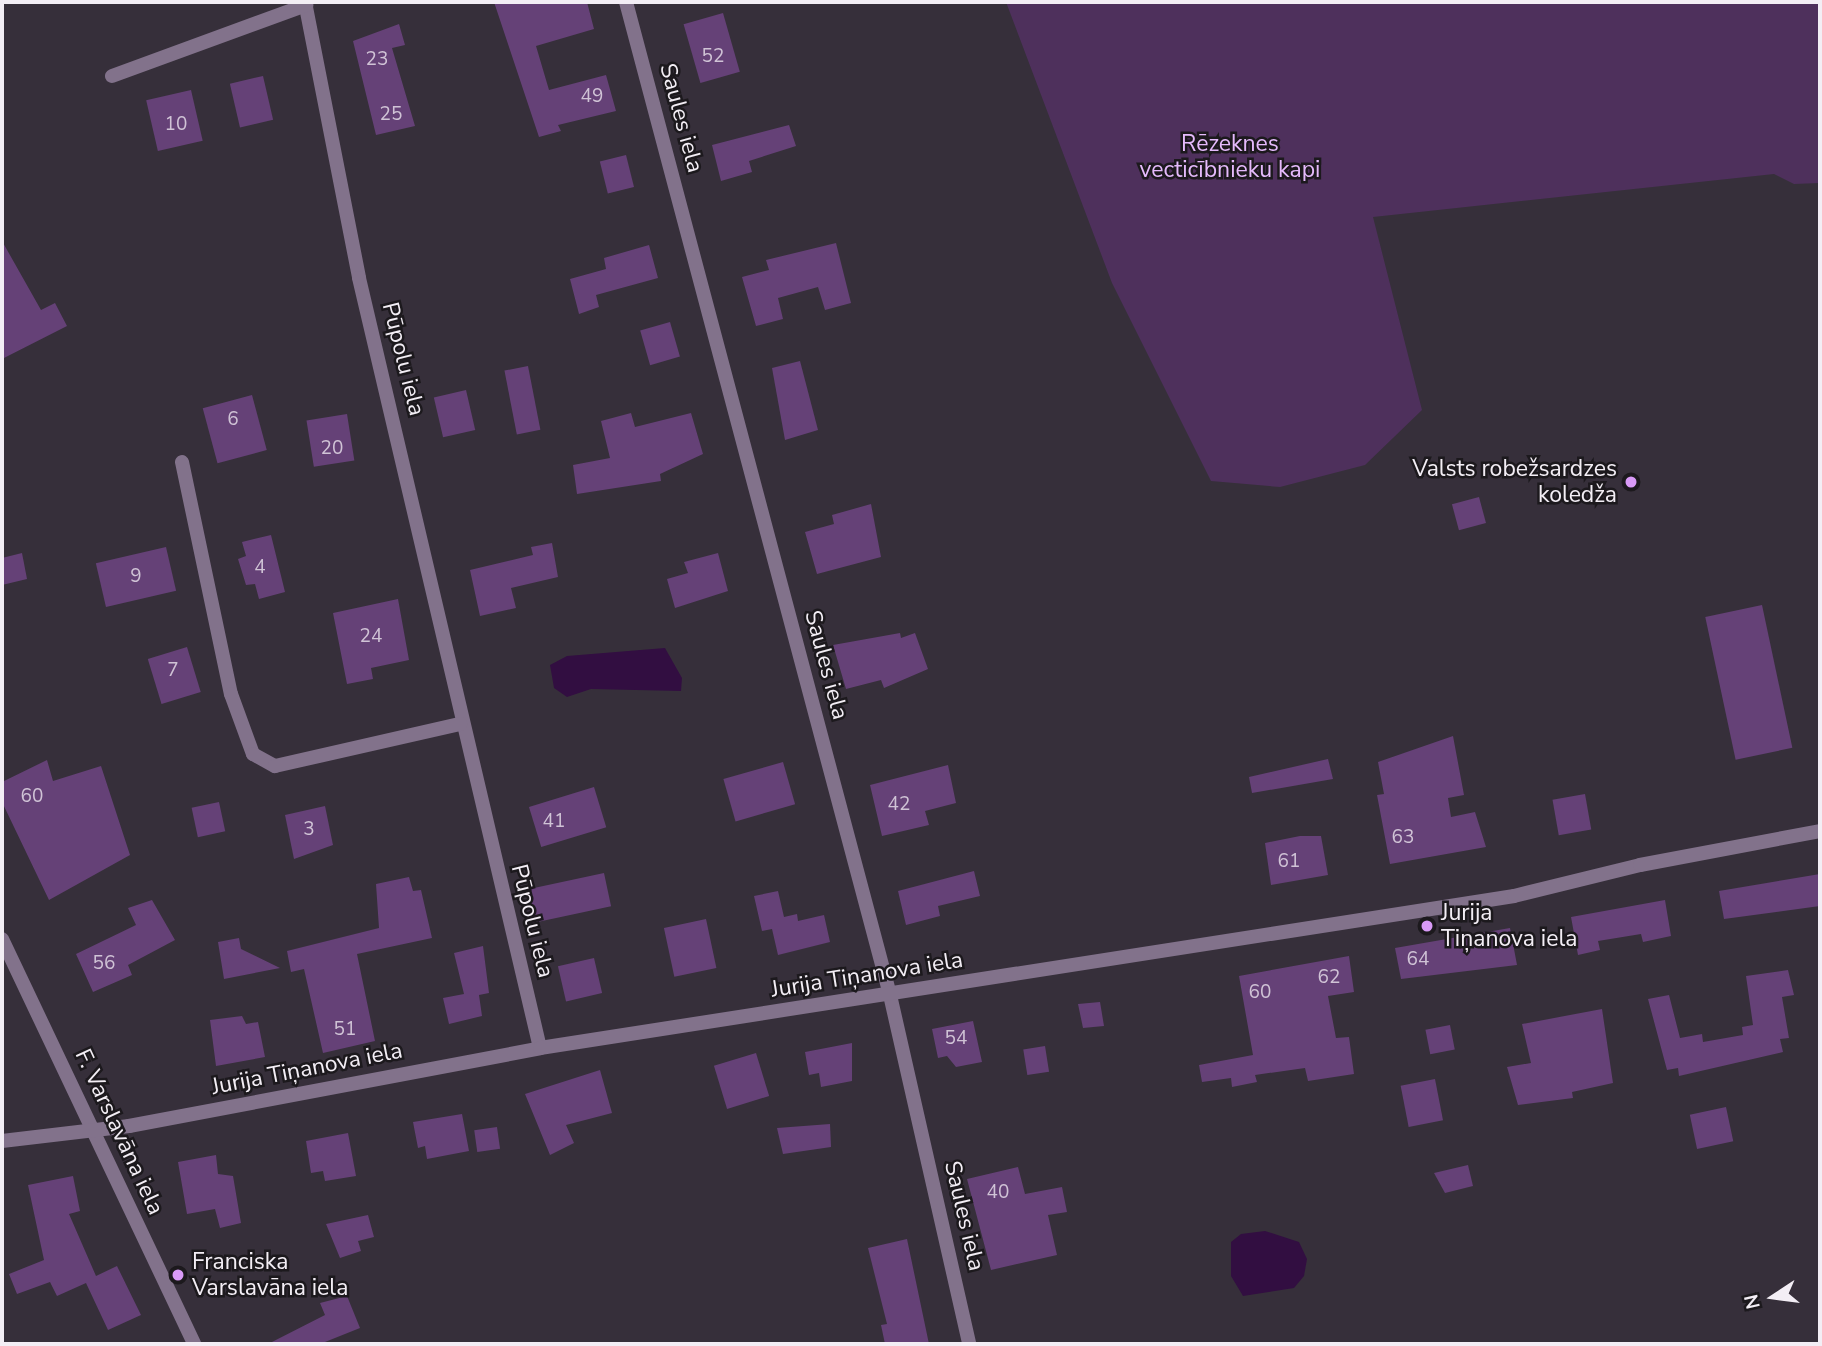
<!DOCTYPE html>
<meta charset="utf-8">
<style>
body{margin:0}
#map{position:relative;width:1822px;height:1346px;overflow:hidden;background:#362f3a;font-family:"Nunito Sans",sans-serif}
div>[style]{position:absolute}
.green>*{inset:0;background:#4e305c}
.water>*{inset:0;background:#320e41}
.building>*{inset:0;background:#654177;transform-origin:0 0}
.minor>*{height:14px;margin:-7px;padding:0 7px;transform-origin:7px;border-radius:7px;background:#82728b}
.dots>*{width:19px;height:19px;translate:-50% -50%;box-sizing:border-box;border:4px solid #1c191d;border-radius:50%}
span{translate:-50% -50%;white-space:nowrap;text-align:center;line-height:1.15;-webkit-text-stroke:5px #1c191d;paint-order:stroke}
.number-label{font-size:19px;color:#d0c3d6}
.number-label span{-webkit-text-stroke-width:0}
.street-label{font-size:23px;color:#f3eef5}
.park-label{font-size:23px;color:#e5bafc}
.poi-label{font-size:23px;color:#f3eef5}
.right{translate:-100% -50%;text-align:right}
.left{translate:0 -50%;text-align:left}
.frame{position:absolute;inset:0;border:4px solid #f3eef5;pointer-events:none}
.north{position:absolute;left:1738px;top:1262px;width:70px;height:70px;-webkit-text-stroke:5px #1c191d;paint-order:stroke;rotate:257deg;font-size:19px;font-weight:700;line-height:28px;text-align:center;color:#f3eef5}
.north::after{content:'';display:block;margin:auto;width:24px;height:32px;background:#f3eef5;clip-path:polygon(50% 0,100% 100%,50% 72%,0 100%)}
</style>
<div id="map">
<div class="green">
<div style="clip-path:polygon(1006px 2px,1820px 2px,1820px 183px,1794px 184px,1774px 174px,1373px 217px,1422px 410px,1365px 465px,1280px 487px,1211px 481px,1112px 283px)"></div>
</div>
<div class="water">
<div style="clip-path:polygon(665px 648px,682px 678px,681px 691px,591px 689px,567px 697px,554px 688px,550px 665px,567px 656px)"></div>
<div style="clip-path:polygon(1265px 1231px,1299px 1242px,1307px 1259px,1304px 1276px,1294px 1288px,1243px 1296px,1231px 1276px,1231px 1242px,1241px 1234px)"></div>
</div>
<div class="building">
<div style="clip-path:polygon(494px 2px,587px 2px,594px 29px,536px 46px,549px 90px,606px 75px,616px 111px,558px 125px,561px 131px,539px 137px)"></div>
<div style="left:723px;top:13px;width:61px;height:41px;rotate:74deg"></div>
<div style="clip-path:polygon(399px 24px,405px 45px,392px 48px,415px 126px,376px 135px,353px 41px)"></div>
<div style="left:263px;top:76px;width:45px;height:34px;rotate:77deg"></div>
<div style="left:191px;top:90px;width:52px;height:46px;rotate:77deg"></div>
<div style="clip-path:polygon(789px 125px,796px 146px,749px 161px,752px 172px,721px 181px,712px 145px)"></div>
<div style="left:626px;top:155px;width:33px;height:27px;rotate:76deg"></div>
<div style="clip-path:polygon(2px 241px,41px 310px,55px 303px,67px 326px,2px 359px)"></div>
<div style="clip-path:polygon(836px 243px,851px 303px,825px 310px,818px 287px,778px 298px,783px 319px,756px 326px,742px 277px,769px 270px,766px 260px)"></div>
<div style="clip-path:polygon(649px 245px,658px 278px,596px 295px,599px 307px,579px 314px,570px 279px,606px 269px,604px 258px)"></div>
<div style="left:670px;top:322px;width:36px;height:31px;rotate:74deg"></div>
<div style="clip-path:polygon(800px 361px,818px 430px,785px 440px,772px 368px)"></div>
<div style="left:528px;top:366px;width:65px;height:24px;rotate:79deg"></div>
<div style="left:466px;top:390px;width:41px;height:33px;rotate:77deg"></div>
<div style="left:252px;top:395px;width:57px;height:51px;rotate:75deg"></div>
<div style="clip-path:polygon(631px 413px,635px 427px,691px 413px,703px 454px,660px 474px,661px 481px,577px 494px,573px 465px,610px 458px,601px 421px)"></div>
<div style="left:347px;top:414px;width:47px;height:41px;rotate:81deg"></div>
<div style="left:1479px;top:497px;width:27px;height:28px;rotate:75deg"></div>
<div style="clip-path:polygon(871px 504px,881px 557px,817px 574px,805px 532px,834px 524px,832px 515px)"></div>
<div style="clip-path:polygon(271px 535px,285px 592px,259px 599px,255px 584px,246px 585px,238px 559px,246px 556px,242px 542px)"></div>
<div style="clip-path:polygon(552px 543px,558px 577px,511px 588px,516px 608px,480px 616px,470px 570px,533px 555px,531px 547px)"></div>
<div style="left:166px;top:547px;width:45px;height:72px;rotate:77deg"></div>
<div style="clip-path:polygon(22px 553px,27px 579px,2px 585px,2px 558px)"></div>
<div style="clip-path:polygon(718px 553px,728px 591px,675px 608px,667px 579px,688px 573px,684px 562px)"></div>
<div style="clip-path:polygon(398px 599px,409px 660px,371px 668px,373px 679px,347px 684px,333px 613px)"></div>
<div style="left:1762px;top:605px;width:146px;height:58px;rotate:78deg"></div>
<div style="clip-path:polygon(900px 633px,901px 638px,915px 633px,928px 669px,884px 688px,881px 680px,846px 689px,833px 645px)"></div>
<div style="left:187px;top:647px;width:47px;height:41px;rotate:73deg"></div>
<div style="clip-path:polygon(1453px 736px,1464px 795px,1448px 798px,1451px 817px,1475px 812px,1486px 847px,1390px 864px,1377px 795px,1384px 794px,1378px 762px)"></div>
<div style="clip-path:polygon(1328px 759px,1333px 779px,1252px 793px,1249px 777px)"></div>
<div style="clip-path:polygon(47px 760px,53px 781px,101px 766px,130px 855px,49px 900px,2px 802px,2px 782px)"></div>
<div style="left:783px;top:762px;width:44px;height:62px;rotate:74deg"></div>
<div style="clip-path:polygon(948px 765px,956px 803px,925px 811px,929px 825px,882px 836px,870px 785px)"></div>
<div style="left:594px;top:787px;width:42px;height:68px;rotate:73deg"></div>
<div style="left:1585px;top:794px;width:36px;height:33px;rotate:80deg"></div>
<div style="left:219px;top:802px;width:30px;height:28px;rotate:78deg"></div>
<div style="clip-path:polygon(325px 806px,333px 845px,294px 859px,285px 815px)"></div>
<div style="clip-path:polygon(1300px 836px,1321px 836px,1328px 875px,1271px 885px,1265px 843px)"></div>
<div style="clip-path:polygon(974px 871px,980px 896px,938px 906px,940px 916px,906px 925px,898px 891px)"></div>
<div style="left:604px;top:873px;width:34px;height:80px;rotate:78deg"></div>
<div style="clip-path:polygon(1820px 874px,1820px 906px,1724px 919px,1719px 891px)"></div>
<div style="clip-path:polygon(409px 877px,413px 891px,421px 890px,432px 938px,357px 954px,375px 1041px,323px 1053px,304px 969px,291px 972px,287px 951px,379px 928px,376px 884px)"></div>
<div style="clip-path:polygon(778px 891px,784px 917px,797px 914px,798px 921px,824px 915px,830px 942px,778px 955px,772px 929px,762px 931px,754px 896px)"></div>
<div style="clip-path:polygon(152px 900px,175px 940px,128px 965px,132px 975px,93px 992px,76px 954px,136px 925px,128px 908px)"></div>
<div style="clip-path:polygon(1665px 900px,1671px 936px,1643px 942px,1641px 934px,1598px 941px,1600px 950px,1578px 955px,1571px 917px)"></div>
<div style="left:706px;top:919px;width:50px;height:43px;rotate:78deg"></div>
<div style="clip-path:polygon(1510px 928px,1517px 965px,1401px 979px,1395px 948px)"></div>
<div style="clip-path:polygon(239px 938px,241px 949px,280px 968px,224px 979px,218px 942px)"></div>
<div style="clip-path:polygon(483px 946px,489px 993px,479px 995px,482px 1016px,449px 1024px,443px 998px,464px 994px,454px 953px)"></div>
<div style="clip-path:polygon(1349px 956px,1354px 992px,1328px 996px,1336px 1038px,1349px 1037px,1354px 1074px,1308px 1081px,1305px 1068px,1255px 1075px,1257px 1082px,1232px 1087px,1231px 1078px,1202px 1082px,1199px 1065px,1253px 1055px,1239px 976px)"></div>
<div style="left:594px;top:958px;width:36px;height:37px;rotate:77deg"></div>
<div style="clip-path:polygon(1788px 970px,1794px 995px,1782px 997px,1789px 1038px,1780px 1039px,1783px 1052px,1679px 1076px,1678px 1068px,1667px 1070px,1648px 999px,1669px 995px,1680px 1038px,1702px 1034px,1703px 1042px,1743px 1035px,1742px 1027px,1753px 1025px,1746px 976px)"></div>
<div style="clip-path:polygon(1100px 1002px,1104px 1026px,1083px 1028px,1078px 1004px)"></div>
<div style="clip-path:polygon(1602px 1009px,1613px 1083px,1572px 1092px,1573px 1098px,1518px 1105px,1507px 1067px,1531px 1063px,1522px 1024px)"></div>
<div style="clip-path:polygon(242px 1016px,246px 1024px,258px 1022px,265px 1057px,216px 1066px,210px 1020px)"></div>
<div style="clip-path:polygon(973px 1021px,982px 1062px,956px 1067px,947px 1056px,938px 1058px,932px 1029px)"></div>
<div style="left:1450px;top:1025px;width:25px;height:25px;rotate:79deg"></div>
<div style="clip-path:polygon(852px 1043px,852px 1081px,821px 1087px,819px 1073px,809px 1075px,805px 1052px)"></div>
<div style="left:1045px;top:1046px;width:26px;height:22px;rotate:81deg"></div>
<div style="left:756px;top:1053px;width:45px;height:44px;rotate:73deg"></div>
<div style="clip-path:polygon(600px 1070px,612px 1113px,566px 1125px,574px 1143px,550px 1155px,525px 1094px)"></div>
<div style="left:1435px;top:1079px;width:42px;height:35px;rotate:79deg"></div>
<div style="left:1726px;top:1107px;width:35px;height:37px;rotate:78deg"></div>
<div style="clip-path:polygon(462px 1114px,469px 1151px,427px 1159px,425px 1146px,418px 1148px,413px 1122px)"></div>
<div style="clip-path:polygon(830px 1124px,831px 1147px,783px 1154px,777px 1128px)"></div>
<div style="left:497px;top:1127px;width:22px;height:23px;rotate:82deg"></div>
<div style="clip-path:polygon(348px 1133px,356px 1176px,325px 1181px,323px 1171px,311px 1173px,306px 1141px)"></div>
<div style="clip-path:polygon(216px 1155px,218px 1174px,233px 1176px,241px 1223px,220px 1228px,215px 1209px,187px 1214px,178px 1162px)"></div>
<div style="clip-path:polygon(1468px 1165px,1473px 1186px,1445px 1193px,1434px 1173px)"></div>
<div style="clip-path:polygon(1018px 1167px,1025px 1194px,1062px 1187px,1067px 1212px,1048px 1215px,1057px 1255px,991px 1270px,967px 1179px)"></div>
<div style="clip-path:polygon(73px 1176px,80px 1211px,69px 1214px,96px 1276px,117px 1266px,141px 1315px,108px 1330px,86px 1283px,57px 1296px,50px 1282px,17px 1294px,9px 1274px,44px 1260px,28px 1185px)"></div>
<div style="clip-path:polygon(368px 1215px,374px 1237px,358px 1241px,361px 1251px,340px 1258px,326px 1224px)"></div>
<div style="clip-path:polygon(907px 1239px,929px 1344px,885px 1344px,881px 1325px,887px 1324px,868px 1248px)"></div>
<div style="clip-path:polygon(347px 1296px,360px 1328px,320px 1344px,268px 1344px,325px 1315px,320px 1303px)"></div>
</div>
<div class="minor">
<div style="left:305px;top:2px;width:281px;rotate:78.9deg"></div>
<div style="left:359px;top:278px;width:791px;rotate:76.77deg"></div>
<div style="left:626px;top:2px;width:1027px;rotate:75.11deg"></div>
<div style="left:890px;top:995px;width:358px;rotate:77.2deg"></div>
<div style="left:112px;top:76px;width:207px;rotate:-20.1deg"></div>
<div style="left:182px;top:462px;width:237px;rotate:78.1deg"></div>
<div style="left:231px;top:694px;width:64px;rotate:69.9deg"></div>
<div style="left:253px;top:754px;width:25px;rotate:29deg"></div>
<div style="left:275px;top:766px;width:190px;rotate:-12.8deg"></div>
<div style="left:2px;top:939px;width:448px;rotate:64.6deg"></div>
<div style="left:2px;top:1141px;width:128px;rotate:-6.7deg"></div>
<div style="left:129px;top:1126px;width:418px;rotate:-10.7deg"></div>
<div style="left:540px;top:1048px;width:986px;rotate:-8.87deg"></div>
<div style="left:1514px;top:896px;width:130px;rotate:-13.8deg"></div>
<div style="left:1640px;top:865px;width:183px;rotate:-10.7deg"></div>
</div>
<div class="dots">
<div style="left:1631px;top:482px;background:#d99af7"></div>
<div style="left:1427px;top:926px;background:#d99af7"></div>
<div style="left:178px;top:1275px;background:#d99af7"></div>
</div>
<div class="number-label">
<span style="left:713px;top:57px">52</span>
<span style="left:377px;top:60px">23</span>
<span style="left:592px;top:97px">49</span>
<span style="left:391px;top:115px">25</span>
<span style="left:176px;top:125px">10</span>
<span style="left:233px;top:420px">6</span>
<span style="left:332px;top:449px">20</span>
<span style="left:260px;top:568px">4</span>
<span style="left:136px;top:577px">9</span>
<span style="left:371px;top:637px">24</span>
<span style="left:173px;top:671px">7</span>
<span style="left:32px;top:797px">60</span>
<span style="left:899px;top:805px">42</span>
<span style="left:554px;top:822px">41</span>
<span style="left:309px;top:830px">3</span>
<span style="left:1403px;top:838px">63</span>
<span style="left:1289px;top:862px">61</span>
<span style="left:1418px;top:960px">64</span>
<span style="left:104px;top:964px">56</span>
<span style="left:1329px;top:978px">62</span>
<span style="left:1260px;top:993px">60</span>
<span style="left:345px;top:1030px">51</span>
<span style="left:956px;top:1039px">54</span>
<span style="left:998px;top:1193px">40</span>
</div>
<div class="street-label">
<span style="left:681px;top:118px;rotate:75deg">Saules iela</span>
<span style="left:403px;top:359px;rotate:76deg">Pūpolu iela</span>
<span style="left:826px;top:665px;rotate:75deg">Saules iela</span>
<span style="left:532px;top:921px;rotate:76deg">Pūpolu iela</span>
<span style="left:867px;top:975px;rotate:-9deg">Jurija Tiņanova iela</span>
<span style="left:307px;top:1069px;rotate:-11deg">Jurija Tiņanova iela</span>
<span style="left:119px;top:1132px;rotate:65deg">F. Varslavāna iela</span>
<span style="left:964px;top:1216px;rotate:77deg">Saules iela</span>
</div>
<div class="park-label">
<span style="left:1230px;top:157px">Rēzeknes<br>vecticībnieku kapi</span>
</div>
<div class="poi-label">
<span class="right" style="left:1617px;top:482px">Valsts robežsardzes<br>koledža</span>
<span class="left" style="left:1441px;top:926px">Jurija<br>Tiņanova iela</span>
<span class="left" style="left:192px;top:1275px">Franciska<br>Varslavāna iela</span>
</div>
<div class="frame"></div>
<div class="north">N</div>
</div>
